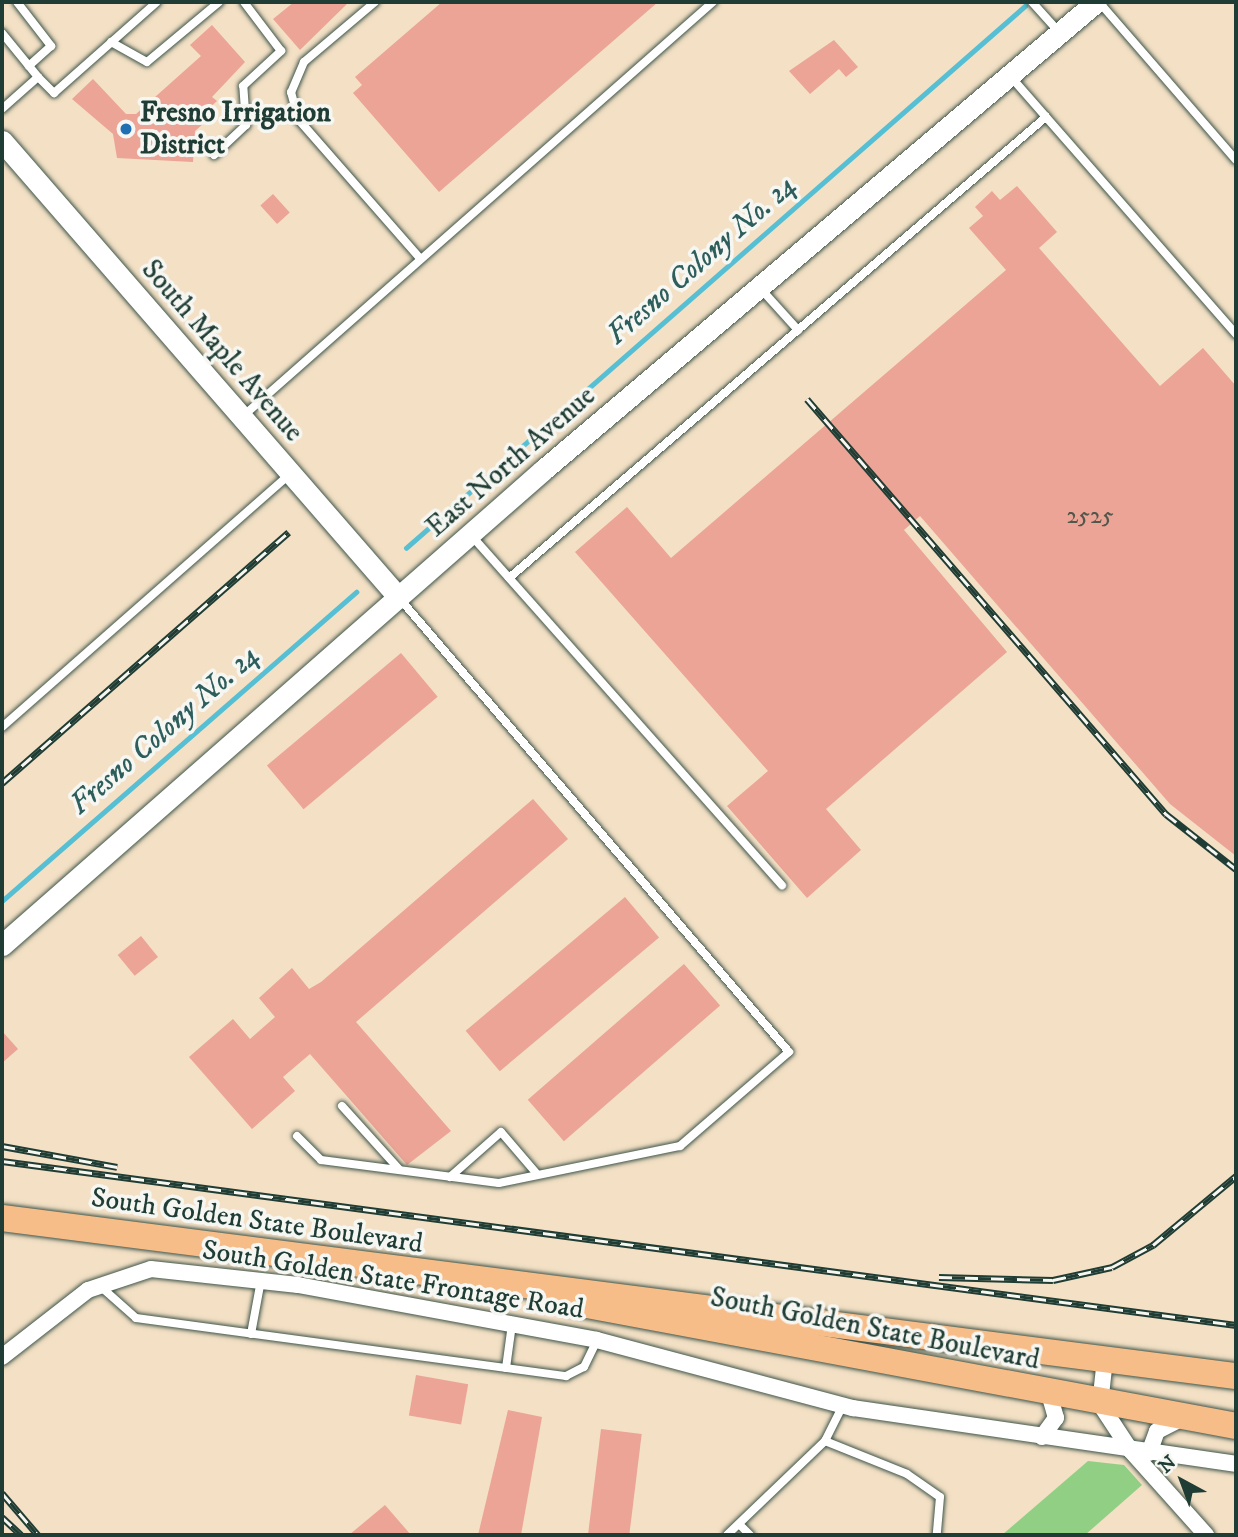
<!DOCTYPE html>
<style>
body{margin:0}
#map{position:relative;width:1238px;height:1537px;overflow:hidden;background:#f3e0c5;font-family:"IM FELL DW Pica",serif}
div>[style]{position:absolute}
.green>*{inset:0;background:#91cf85}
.stream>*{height:4.5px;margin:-2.25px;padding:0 2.25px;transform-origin:2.25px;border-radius:2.25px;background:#56bfd3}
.building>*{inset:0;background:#eba496;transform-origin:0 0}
.roads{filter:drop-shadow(0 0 2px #3f554a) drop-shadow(0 0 2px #3f554a)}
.service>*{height:8px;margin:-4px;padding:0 4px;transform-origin:4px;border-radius:4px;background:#fff}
.minor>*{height:16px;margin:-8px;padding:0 8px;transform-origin:8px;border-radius:8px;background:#fff}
.tertiary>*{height:21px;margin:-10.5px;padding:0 10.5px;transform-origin:10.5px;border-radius:10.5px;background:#fff}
.primary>*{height:26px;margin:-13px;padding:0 13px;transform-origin:13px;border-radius:13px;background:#f7bd88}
.rail>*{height:7px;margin-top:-3.5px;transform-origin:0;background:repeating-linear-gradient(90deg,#f6f6f2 0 13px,#1f3d34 0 26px);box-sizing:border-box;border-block:2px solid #1f3d34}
.dots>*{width:19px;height:19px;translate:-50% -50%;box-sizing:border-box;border:4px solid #f6f6f2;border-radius:50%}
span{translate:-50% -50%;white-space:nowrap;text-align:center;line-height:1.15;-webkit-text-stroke:7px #f6f6f2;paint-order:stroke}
.number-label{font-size:24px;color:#52574c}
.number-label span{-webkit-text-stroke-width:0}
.poi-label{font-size:28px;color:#1f3d34;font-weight:700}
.left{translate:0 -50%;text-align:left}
.street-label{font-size:28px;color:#1f3d34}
.water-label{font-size:30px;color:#2d5e5c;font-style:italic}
.frame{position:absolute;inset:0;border:4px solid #1f3d34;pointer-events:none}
.north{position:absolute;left:1147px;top:1446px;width:70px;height:70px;-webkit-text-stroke:5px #f6f6f2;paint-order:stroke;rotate:319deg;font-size:19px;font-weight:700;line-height:28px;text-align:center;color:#1f3d34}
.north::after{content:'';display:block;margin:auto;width:24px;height:32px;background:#1f3d34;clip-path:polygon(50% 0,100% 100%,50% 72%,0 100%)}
</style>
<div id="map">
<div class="green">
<div style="clip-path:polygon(1088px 1461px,1124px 1465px,1142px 1485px,1085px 1535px,1002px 1535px)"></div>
</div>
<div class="stream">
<div style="left:406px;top:548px;width:823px;rotate:-41.21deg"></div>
<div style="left:2px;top:901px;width:470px;rotate:-41.1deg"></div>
</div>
<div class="building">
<div style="clip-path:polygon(294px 2px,349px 2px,300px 50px,273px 19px)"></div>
<div style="clip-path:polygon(442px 2px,658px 2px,439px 192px,353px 93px,362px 85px,355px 77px)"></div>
<div style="clip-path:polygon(212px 25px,245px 62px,212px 97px,217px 101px,206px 111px,211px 117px,195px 131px,193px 162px,117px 158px,113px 134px,72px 99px,93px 79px,126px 114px,136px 114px,201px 56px,190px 45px)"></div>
<div style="clip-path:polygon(834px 40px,858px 67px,846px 77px,839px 69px,810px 94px,789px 71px)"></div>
<div style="clip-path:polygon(1017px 186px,1057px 232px,1039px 248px,1160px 386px,1203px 348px,1236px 386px,1236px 856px,1170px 804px,920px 516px,904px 530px,1007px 652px,826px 809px,861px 850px,807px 898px,727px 806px,768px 771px,575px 552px,627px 507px,671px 558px,1006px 270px,969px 228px,983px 216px,975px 207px,992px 191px,1000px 200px)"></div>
<div style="left:273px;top:194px;width:25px;height:17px;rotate:48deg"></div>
<div style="left:401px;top:653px;width:57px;height:175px;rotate:50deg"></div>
<div style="clip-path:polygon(533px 799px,568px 839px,356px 1022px,451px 1131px,407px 1165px,310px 1054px,283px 1077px,295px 1091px,252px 1129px,189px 1057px,233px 1019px,250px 1039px,275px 1017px,259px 998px,292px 968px,309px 989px,321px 982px)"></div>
<div style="left:625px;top:897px;width:53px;height:208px;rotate:50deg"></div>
<div style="left:141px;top:936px;width:27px;height:30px;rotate:51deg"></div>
<div style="left:684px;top:964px;width:55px;height:207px;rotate:49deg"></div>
<div style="clip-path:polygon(2px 1031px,18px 1049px,2px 1063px)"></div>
<div style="left:416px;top:1375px;width:53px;height:41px;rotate:10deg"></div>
<div style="clip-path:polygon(508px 1410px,542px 1417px,521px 1535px,478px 1535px)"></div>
<div style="left:601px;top:1429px;width:41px;height:107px;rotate:7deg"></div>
<div style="clip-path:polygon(385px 1505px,411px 1535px,349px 1535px)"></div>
</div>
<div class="roads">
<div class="service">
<div style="left:17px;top:2px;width:56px;rotate:52.3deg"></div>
<div style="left:51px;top:46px;width:30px;rotate:138deg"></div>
<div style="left:375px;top:2px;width:93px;rotate:139.8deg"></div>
<div style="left:304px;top:62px;width:33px;rotate:113deg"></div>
<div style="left:291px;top:92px;width:28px;rotate:75deg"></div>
<div style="left:298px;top:119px;width:184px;rotate:48.8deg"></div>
<div style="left:1032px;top:2px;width:39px;rotate:48deg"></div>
<div style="left:1099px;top:2px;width:209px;rotate:49.1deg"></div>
<div style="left:2px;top:33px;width:57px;rotate:50.7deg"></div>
<div style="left:38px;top:77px;width:48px;rotate:138.4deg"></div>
<div style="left:111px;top:42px;width:41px;rotate:29.1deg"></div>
<div style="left:147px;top:62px;width:94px;rotate:-39.8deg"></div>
<div style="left:38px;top:77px;width:23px;rotate:45deg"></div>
<div style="left:54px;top:93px;width:137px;rotate:-41.5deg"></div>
<div style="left:1011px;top:77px;width:342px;rotate:48.8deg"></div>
<div style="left:214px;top:155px;width:44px;rotate:-43.2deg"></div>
<div style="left:246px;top:125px;width:39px;rotate:-94deg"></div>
<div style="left:243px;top:86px;width:52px;rotate:-42.6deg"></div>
<div style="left:281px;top:51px;width:61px;rotate:-127.1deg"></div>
<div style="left:760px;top:288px;width:57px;rotate:47.9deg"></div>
<div style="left:242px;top:417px;width:628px;rotate:-41.38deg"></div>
<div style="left:470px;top:534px;width:470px;rotate:48.4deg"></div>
<div style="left:509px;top:578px;width:708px;rotate:-40.65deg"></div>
<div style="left:2px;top:727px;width:382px;rotate:-41.3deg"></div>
<div style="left:342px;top:1106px;width:85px;rotate:47.9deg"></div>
<div style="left:297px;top:1136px;width:34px;rotate:45deg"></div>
<div style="left:321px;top:1160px;width:179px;rotate:7.4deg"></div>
<div style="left:499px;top:1183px;width:185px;rotate:-11.6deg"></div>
<div style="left:680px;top:1146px;width:144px;rotate:-40.8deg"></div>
<div style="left:789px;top:1052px;width:599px;rotate:-130.66deg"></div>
<div style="left:450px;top:1177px;width:68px;rotate:-41.4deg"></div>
<div style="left:501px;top:1132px;width:55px;rotate:49.4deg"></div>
<div style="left:100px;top:1286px;width:48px;rotate:41.6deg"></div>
<div style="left:136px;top:1318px;width:434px;rotate:7.7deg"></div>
<div style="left:566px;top:1376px;width:20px;rotate:-27deg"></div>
<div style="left:584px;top:1367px;width:30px;rotate:-64deg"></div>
<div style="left:251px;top:1334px;width:55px;rotate:-79.5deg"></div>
<div style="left:506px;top:1368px;width:44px;rotate:-82.2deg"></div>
<div style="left:825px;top:1441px;width:88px;rotate:21.9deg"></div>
<div style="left:907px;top:1474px;width:40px;rotate:34.9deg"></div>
<div style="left:940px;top:1497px;width:38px;rotate:95deg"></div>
<div style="left:739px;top:1524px;width:16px;rotate:45deg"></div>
<div style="left:727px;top:1535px;width:136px;rotate:-43.8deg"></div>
<div style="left:825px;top:1441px;width:40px;rotate:-63.4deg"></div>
</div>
<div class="minor">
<div style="left:2px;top:1357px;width:109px;rotate:-37.9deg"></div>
<div style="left:88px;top:1290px;width:66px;rotate:-18.4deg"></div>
<div style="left:151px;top:1269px;width:148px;rotate:6.2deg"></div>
<div style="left:298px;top:1285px;width:304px;rotate:10.4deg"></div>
<div style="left:597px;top:1340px;width:265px;rotate:14.9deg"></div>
<div style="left:853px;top:1408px;width:387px;rotate:8.3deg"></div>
<div style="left:1105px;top:1359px;width:45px;rotate:96.3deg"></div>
<div style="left:1100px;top:1404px;width:56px;rotate:56.6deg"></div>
<div style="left:1131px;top:1451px;width:113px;rotate:48.2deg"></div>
<div style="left:1042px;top:1437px;width:24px;rotate:-54deg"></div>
<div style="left:1056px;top:1418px;width:25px;rotate:-106deg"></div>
<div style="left:1149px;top:1453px;width:23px;rotate:-70deg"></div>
<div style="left:1157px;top:1431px;width:28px;rotate:-27deg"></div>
</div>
<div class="tertiary">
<div style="left:2px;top:141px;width:605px;rotate:49.02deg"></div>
<div style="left:2px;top:945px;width:720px;rotate:-41.28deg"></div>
<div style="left:543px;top:470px;width:724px;rotate:-40.24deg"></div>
</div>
<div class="primary">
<div style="left:2px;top:1218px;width:1244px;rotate:7.3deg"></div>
<div style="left:571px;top:1302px;width:676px;rotate:10.56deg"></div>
</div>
</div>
<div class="rail">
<div style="left:807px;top:399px;width:549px;rotate:49.14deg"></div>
<div style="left:1166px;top:814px;width:89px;rotate:38.2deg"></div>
<div style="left:2px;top:783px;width:381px;rotate:-41.2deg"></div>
<div style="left:2px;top:1146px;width:117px;rotate:10.3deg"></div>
<div style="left:2px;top:1161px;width:1245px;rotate:7.57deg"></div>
<div style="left:939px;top:1277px;width:114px;rotate:1.5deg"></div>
<div style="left:1053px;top:1280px;width:60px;rotate:-12.4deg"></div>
<div style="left:1112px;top:1267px;width:47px;rotate:-28.2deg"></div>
<div style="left:1153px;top:1245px;width:108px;rotate:-39.7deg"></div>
<div style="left:2px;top:1493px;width:55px;rotate:49.4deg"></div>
<div style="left:2px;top:1517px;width:26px;rotate:43deg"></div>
</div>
<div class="dots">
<div style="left:126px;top:129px;background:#1f6fb2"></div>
</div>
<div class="number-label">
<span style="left:1090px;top:517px">2525</span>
</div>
<div class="poi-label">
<span class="left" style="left:140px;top:129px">Fresno Irrigation<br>District</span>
</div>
<div class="street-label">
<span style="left:222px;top:351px;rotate:49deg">South Maple Avenue</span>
<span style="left:511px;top:462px;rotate:-41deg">East North Avenue</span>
<span style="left:257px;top:1221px;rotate:8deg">South Golden State Boulevard</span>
<span style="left:393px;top:1280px;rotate:9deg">South Golden State Frontage Road</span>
<span style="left:875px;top:1329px;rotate:11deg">South Golden State Boulevard</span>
</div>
<div class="water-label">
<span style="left:702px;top:261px;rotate:-41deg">Fresno Colony No. 24</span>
<span style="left:165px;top:731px;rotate:-41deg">Fresno Colony No. 24</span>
</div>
<div class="frame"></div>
<div class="north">N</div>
</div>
